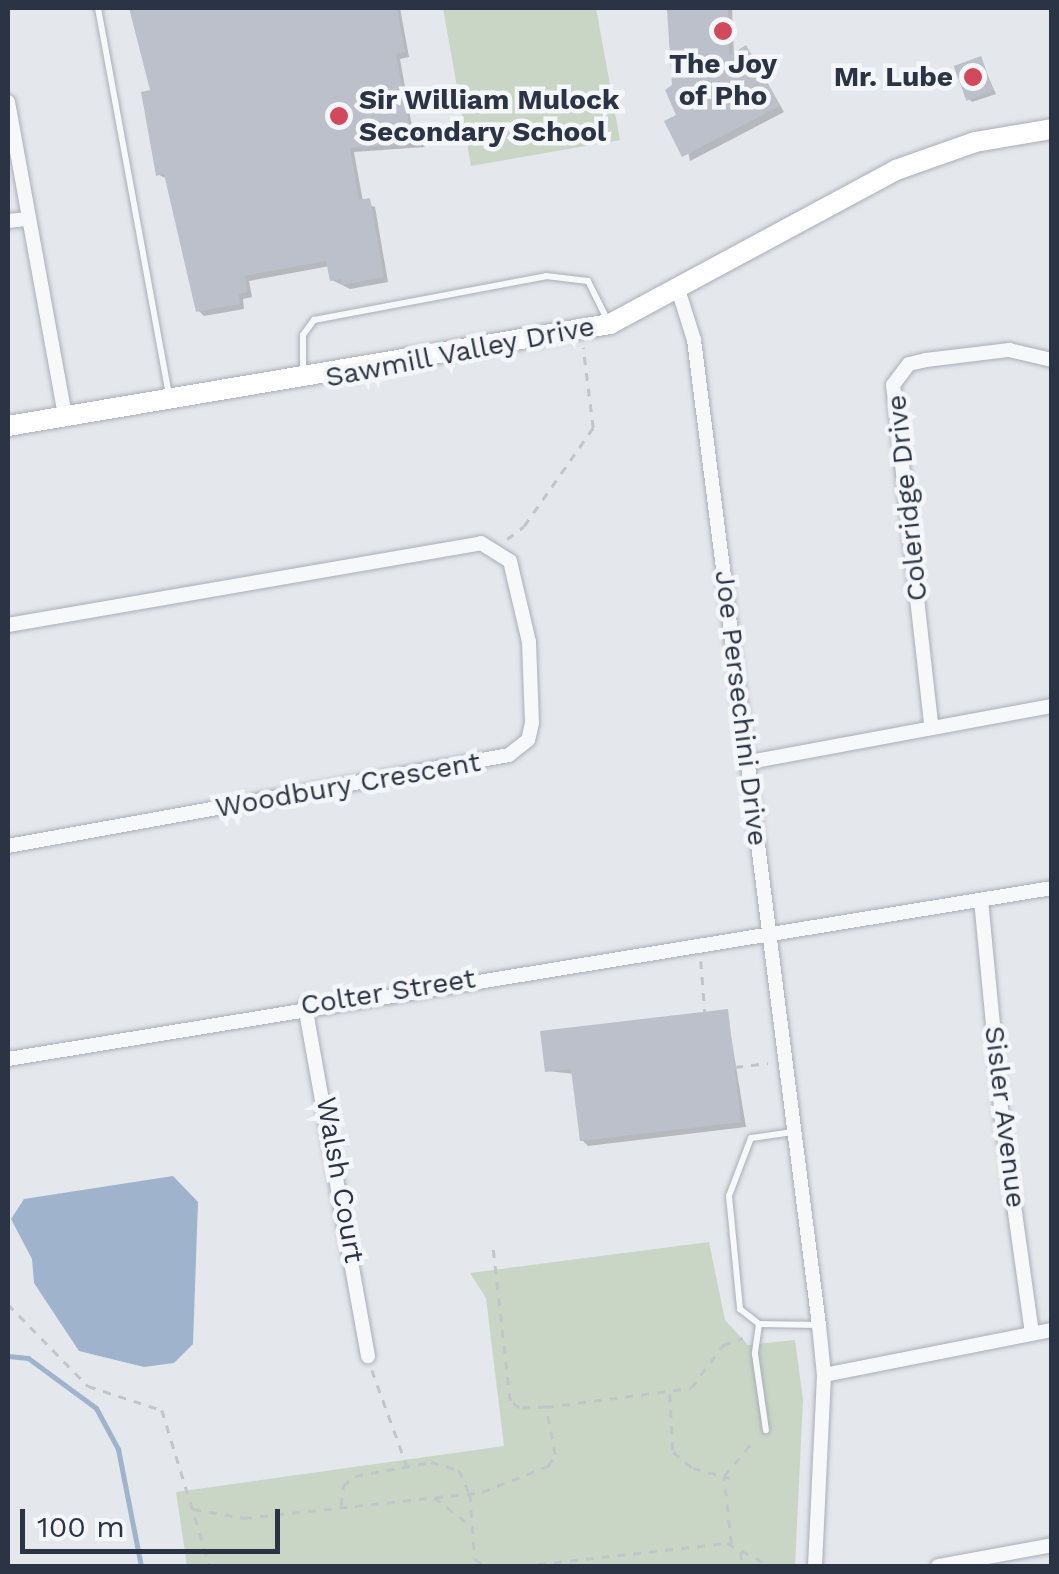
<!DOCTYPE html>
<style>
body{margin:0}
#map{position:relative;width:1059px;height:1574px;overflow:hidden;background:#e4e7ec;font-family:"Work Sans",sans-serif}
div>[style]{position:absolute}
.green>*{inset:0;background:#c9d6c5}
.water>*{inset:0;background:#9fb4cc}
.shadow>*{inset:0;background:#0003}
.stream>*{height:5px;margin:-2.5px;padding:0 2.5px;transform-origin:2.5px;border-radius:2.5px;background:#9fb4cc}
.building>*{inset:0;background:#bbc0ca;transform-origin:0 0}
.path>*{height:2.5px;margin-top:-1.25px;transform-origin:0;background:repeating-linear-gradient(90deg,#c2c5cb 0 8px,transparent 0 16px)}
.roads{filter:drop-shadow(0 0 2px #a9aeb7) drop-shadow(0 0 2px #a9aeb7)}
.lane>*{height:6px;margin:-3px;padding:0 3px;transform-origin:3px;border-radius:3px;background:#f7f8fa}
.street>*{height:14px;margin:-7px;padding:0 7px;transform-origin:7px;border-radius:7px;background:#f7f8fa}
.secondary>*{height:20px;margin:-10px;padding:0 10px;transform-origin:10px;border-radius:10px;background:#fff}
.dots>*{width:28px;height:28px;translate:-50% -50%;box-sizing:border-box;border:5px solid #f4f6f9;border-radius:50%}
span{translate:-50% -50%;white-space:nowrap;text-align:center;line-height:1.15;-webkit-text-stroke:9px #f4f6f9;paint-order:stroke}
.poi-label{font-size:28px;color:#2b3445;font-weight:700}
.right{translate:-100% -50%;text-align:right}
.left{translate:0 -50%;text-align:left}
.street-label{font-size:28px;color:#2b3445}
.frame{position:absolute;inset:0;border:10px solid #2b3445;pointer-events:none}
.scale{position:absolute;left:20px;top:1509px;width:260px;height:45px;box-sizing:border-box;border:5px solid #2b3445;border-top:0;padding-left:12px;font-size:30px;line-height:35px;white-space:nowrap;color:#2b3445;-webkit-text-stroke:8px #f4f6f9;paint-order:stroke}
</style>
<div id="map">
<div class="green">
<div style="clip-path:polygon(443px 8px,596px 8px,620px 140px,471px 166px)"></div>
<div style="clip-path:polygon(709px 1242px,725px 1320px,748px 1345px,795px 1340px,803px 1400px,795px 1566px,187px 1566px,176px 1492px,504px 1446px,486px 1298px,470px 1273px)"></div>
</div>
<div class="water">
<div style="clip-path:polygon(173px 1176px,198px 1202px,193px 1344px,174px 1363px,144px 1367px,79px 1351px,34px 1283px,32px 1259px,11px 1219px,24px 1199px)"></div>
</div>
<div class="shadow">
<div style="clip-path:polygon(133px 8px,400px 8px,409px 57px,400px 59px,413px 132px,425px 147px,354px 152px,363px 202px,375px 207px,388px 282px,350px 289px,332px 280px,330px 266px,249px 281px,252px 297px,243px 299px,244px 309px,204px 316px,198px 310px,168px 179px,159px 175px,153px 92px)"></div>
<div style="clip-path:polygon(673px 8px,732px 8px,734px 56px,746px 48px,751px 54px,784px 112px,690px 161px,675px 87px)"></div>
<div style="clip-path:polygon(980px 59px,996px 94px,972px 102px,969px 99px)"></div>
<div style="clip-path:polygon(727px 1012px,746px 1127px,588px 1146px,582px 1140px,574px 1074px,548px 1071px)"></div>
</div>
<div class="stream">
<div style="left:8px;top:1356px;width:20px;rotate:6deg"></div>
<div style="left:28px;top:1358px;width:84px;rotate:36.3deg"></div>
<div style="left:96px;top:1408px;width:47px;rotate:61.8deg"></div>
<div style="left:118px;top:1449px;width:119px;rotate:78.9deg"></div>
</div>
<div class="building">
<div style="clip-path:polygon(129px 8px,397px 8px,405px 52px,396px 54px,410px 130px,418px 128px,421px 142px,350px 148px,359px 200px,370px 198px,384px 277px,342px 285px,341px 279px,330px 281px,326px 261px,245px 276px,248px 292px,239px 294px,240px 304px,196px 312px,164px 174px,156px 176px,141px 92px,150px 90px)"></div>
<div style="clip-path:polygon(672px 8px,728px 8px,729px 56px,746px 45px,780px 106px,682px 157px,664px 121px,676px 115px,665px 90px,672px 85px,667px 10px)"></div>
<div style="left:981px;top:56px;width:37px;height:29px;rotate:70deg"></div>
<div style="clip-path:polygon(728px 1009px,741px 1122px,580px 1141px,571px 1069px,545px 1072px,540px 1031px)"></div>
</div>
<div class="path">
<div style="left:507px;top:539px;width:21px;rotate:-37deg"></div>
<div style="left:524px;top:526px;width:120px;rotate:-54.9deg"></div>
<div style="left:593px;top:428px;width:81px;rotate:-97.1deg"></div>
<div style="left:701px;top:961px;width:51px;rotate:85.5deg"></div>
<div style="left:735px;top:1067px;width:33px;rotate:-7deg"></div>
<div style="left:8px;top:1304px;width:115px;rotate:45.7deg"></div>
<div style="left:88px;top:1386px;width:78px;rotate:18deg"></div>
<div style="left:162px;top:1410px;width:163px;rotate:72.9deg"></div>
<div style="left:372px;top:1370px;width:102px;rotate:70deg"></div>
<div style="left:670px;top:1394px;width:58px;rotate:87deg"></div>
<div style="left:673px;top:1452px;width:26px;rotate:39deg"></div>
<div style="left:693px;top:1468px;width:38px;rotate:15deg"></div>
<div style="left:546px;top:1407px;width:146px;rotate:-7.5deg"></div>
<div style="left:691px;top:1388px;width:54px;rotate:-53.3deg"></div>
<div style="left:723px;top:1345px;width:21px;rotate:-19deg"></div>
<div style="left:470px;top:1494px;width:65px;rotate:85.6deg"></div>
<div style="left:475px;top:1559px;width:12px;rotate:35deg"></div>
<div style="left:434px;top:1497px;width:47px;rotate:38.1deg"></div>
<div style="left:341px;top:1506px;width:20px;rotate:-84deg"></div>
<div style="left:343px;top:1486px;width:16px;rotate:-40deg"></div>
<div style="left:355px;top:1476px;width:77px;rotate:-10.4deg"></div>
<div style="left:431px;top:1462px;width:29px;rotate:16deg"></div>
<div style="left:459px;top:1470px;width:24px;rotate:66deg"></div>
<div style="left:193px;top:1509px;width:52px;rotate:10deg"></div>
<div style="left:244px;top:1518px;width:239px;rotate:-6.2deg"></div>
<div style="left:482px;top:1492px;width:71px;rotate:-21.5deg"></div>
<div style="left:548px;top:1466px;width:13px;rotate:-58deg"></div>
<div style="left:555px;top:1455px;width:49px;rotate:-100.6deg"></div>
<div style="left:546px;top:1407px;width:27px;rotate:178deg"></div>
<div style="left:519px;top:1408px;width:11px;rotate:-142deg"></div>
<div style="left:510px;top:1401px;width:153px;rotate:-96.4deg"></div>
<div style="left:731px;top:1544px;width:68px;rotate:-95.9deg"></div>
<div style="left:724px;top:1476px;width:48px;rotate:-50deg"></div>
<div style="left:741px;top:1552px;width:14px;rotate:86deg"></div>
<div style="left:522px;top:1566px;width:206px;rotate:-6.4deg"></div>
<div style="left:727px;top:1543px;width:49px;rotate:28.1deg"></div>
</div>
<div class="roads">
<div class="lane">
<div style="left:98px;top:8px;width:393px;rotate:79.6deg"></div>
<div style="left:303px;top:372px;width:37px;rotate:-90deg"></div>
<div style="left:303px;top:335px;width:19px;rotate:-54deg"></div>
<div style="left:314px;top:320px;width:236px;rotate:-10.7deg"></div>
<div style="left:546px;top:276px;width:42px;rotate:6.8deg"></div>
<div style="left:588px;top:281px;width:42px;rotate:63.4deg"></div>
<div style="left:793px;top:1132px;width:42px;rotate:171.9deg"></div>
<div style="left:751px;top:1138px;width:62px;rotate:110.8deg"></div>
<div style="left:729px;top:1196px;width:114px;rotate:84.4deg"></div>
<div style="left:740px;top:1309px;width:24px;rotate:38deg"></div>
<div style="left:759px;top:1324px;width:60px;rotate:1deg"></div>
<div style="left:759px;top:1324px;width:30px;rotate:98deg"></div>
<div style="left:755px;top:1354px;width:77px;rotate:81.8deg"></div>
</div>
<div class="street">
<div style="left:8px;top:102px;width:320px;rotate:79.7deg"></div>
<div style="left:8px;top:221px;width:20px;rotate:-6deg"></div>
<div style="left:677px;top:286px;width:57px;rotate:72.5deg"></div>
<div style="left:694px;top:340px;width:993px;rotate:82.77deg"></div>
<div style="left:819px;top:1325px;width:50px;rotate:84.3deg"></div>
<div style="left:824px;top:1375px;width:191px;rotate:92.7deg"></div>
<div style="left:8px;top:625px;width:480px;rotate:-9.8deg"></div>
<div style="left:481px;top:543px;width:34px;rotate:32deg"></div>
<div style="left:510px;top:561px;width:83px;rotate:76.8deg"></div>
<div style="left:529px;top:642px;width:81px;rotate:87.9deg"></div>
<div style="left:532px;top:723px;width:17px;rotate:103deg"></div>
<div style="left:528px;top:740px;width:24px;rotate:142deg"></div>
<div style="left:509px;top:755px;width:509px;rotate:169.71deg"></div>
<div style="left:931px;top:723px;width:340px;rotate:-96.4deg"></div>
<div style="left:893px;top:385px;width:26px;rotate:-53deg"></div>
<div style="left:909px;top:364px;width:17px;rotate:-13deg"></div>
<div style="left:926px;top:360px;width:84px;rotate:-6.9deg"></div>
<div style="left:1009px;top:350px;width:44px;rotate:13.1deg"></div>
<div style="left:749px;top:762px;width:308px;rotate:-10.5deg"></div>
<div style="left:981px;top:900px;width:221px;rotate:84.5deg"></div>
<div style="left:1002px;top:1120px;width:215px;rotate:82deg"></div>
<div style="left:305px;top:1006px;width:356px;rotate:79.8deg"></div>
<div style="left:8px;top:1059px;width:1058px;rotate:-9.3deg"></div>
<div style="left:824px;top:1375px;width:232px;rotate:-11.2deg"></div>
<div style="left:938px;top:1566px;width:116px;rotate:-10.4deg"></div>
</div>
<div class="secondary">
<div style="left:8px;top:426px;width:611px;rotate:-9.62deg"></div>
<div style="left:610px;top:324px;width:325px;rotate:-28.3deg"></div>
<div style="left:896px;top:170px;width:84px;rotate:-19.5deg"></div>
<div style="left:975px;top:142px;width:78px;rotate:-9.6deg"></div>
</div>
</div>
<div class="dots">
<div style="left:723px;top:31px;background:#d1495b"></div>
<div style="left:973px;top:77px;background:#d1495b"></div>
<div style="left:339px;top:116px;background:#d1495b"></div>
</div>
<div class="poi-label">
<span style="left:723px;top:80px">The Joy<br>of Pho</span>
<span class="right" style="left:953px;top:77px">Mr. Lube</span>
<span class="left" style="left:359px;top:116px">Sir William Mulock<br>Secondary School</span>
</div>
<div class="street-label">
<span style="left:460px;top:352px;rotate:-11deg">Sawmill Valley Drive</span>
<span style="left:907px;top:498px;rotate:-96deg">Coleridge Drive</span>
<span style="left:741px;top:708px;rotate:83deg">Joe Persechini Drive</span>
<span style="left:348px;top:785px;rotate:-10deg">Woodbury Crescent</span>
<span style="left:388px;top:992px;rotate:-9deg">Colter Street</span>
<span style="left:1005px;top:1117px;rotate:83deg">Sisler Avenue</span>
<span style="left:340px;top:1180px;rotate:80deg">Walsh Court</span>
</div>
<div class="frame"></div>
<div class="scale">100 m</div>
</div>
